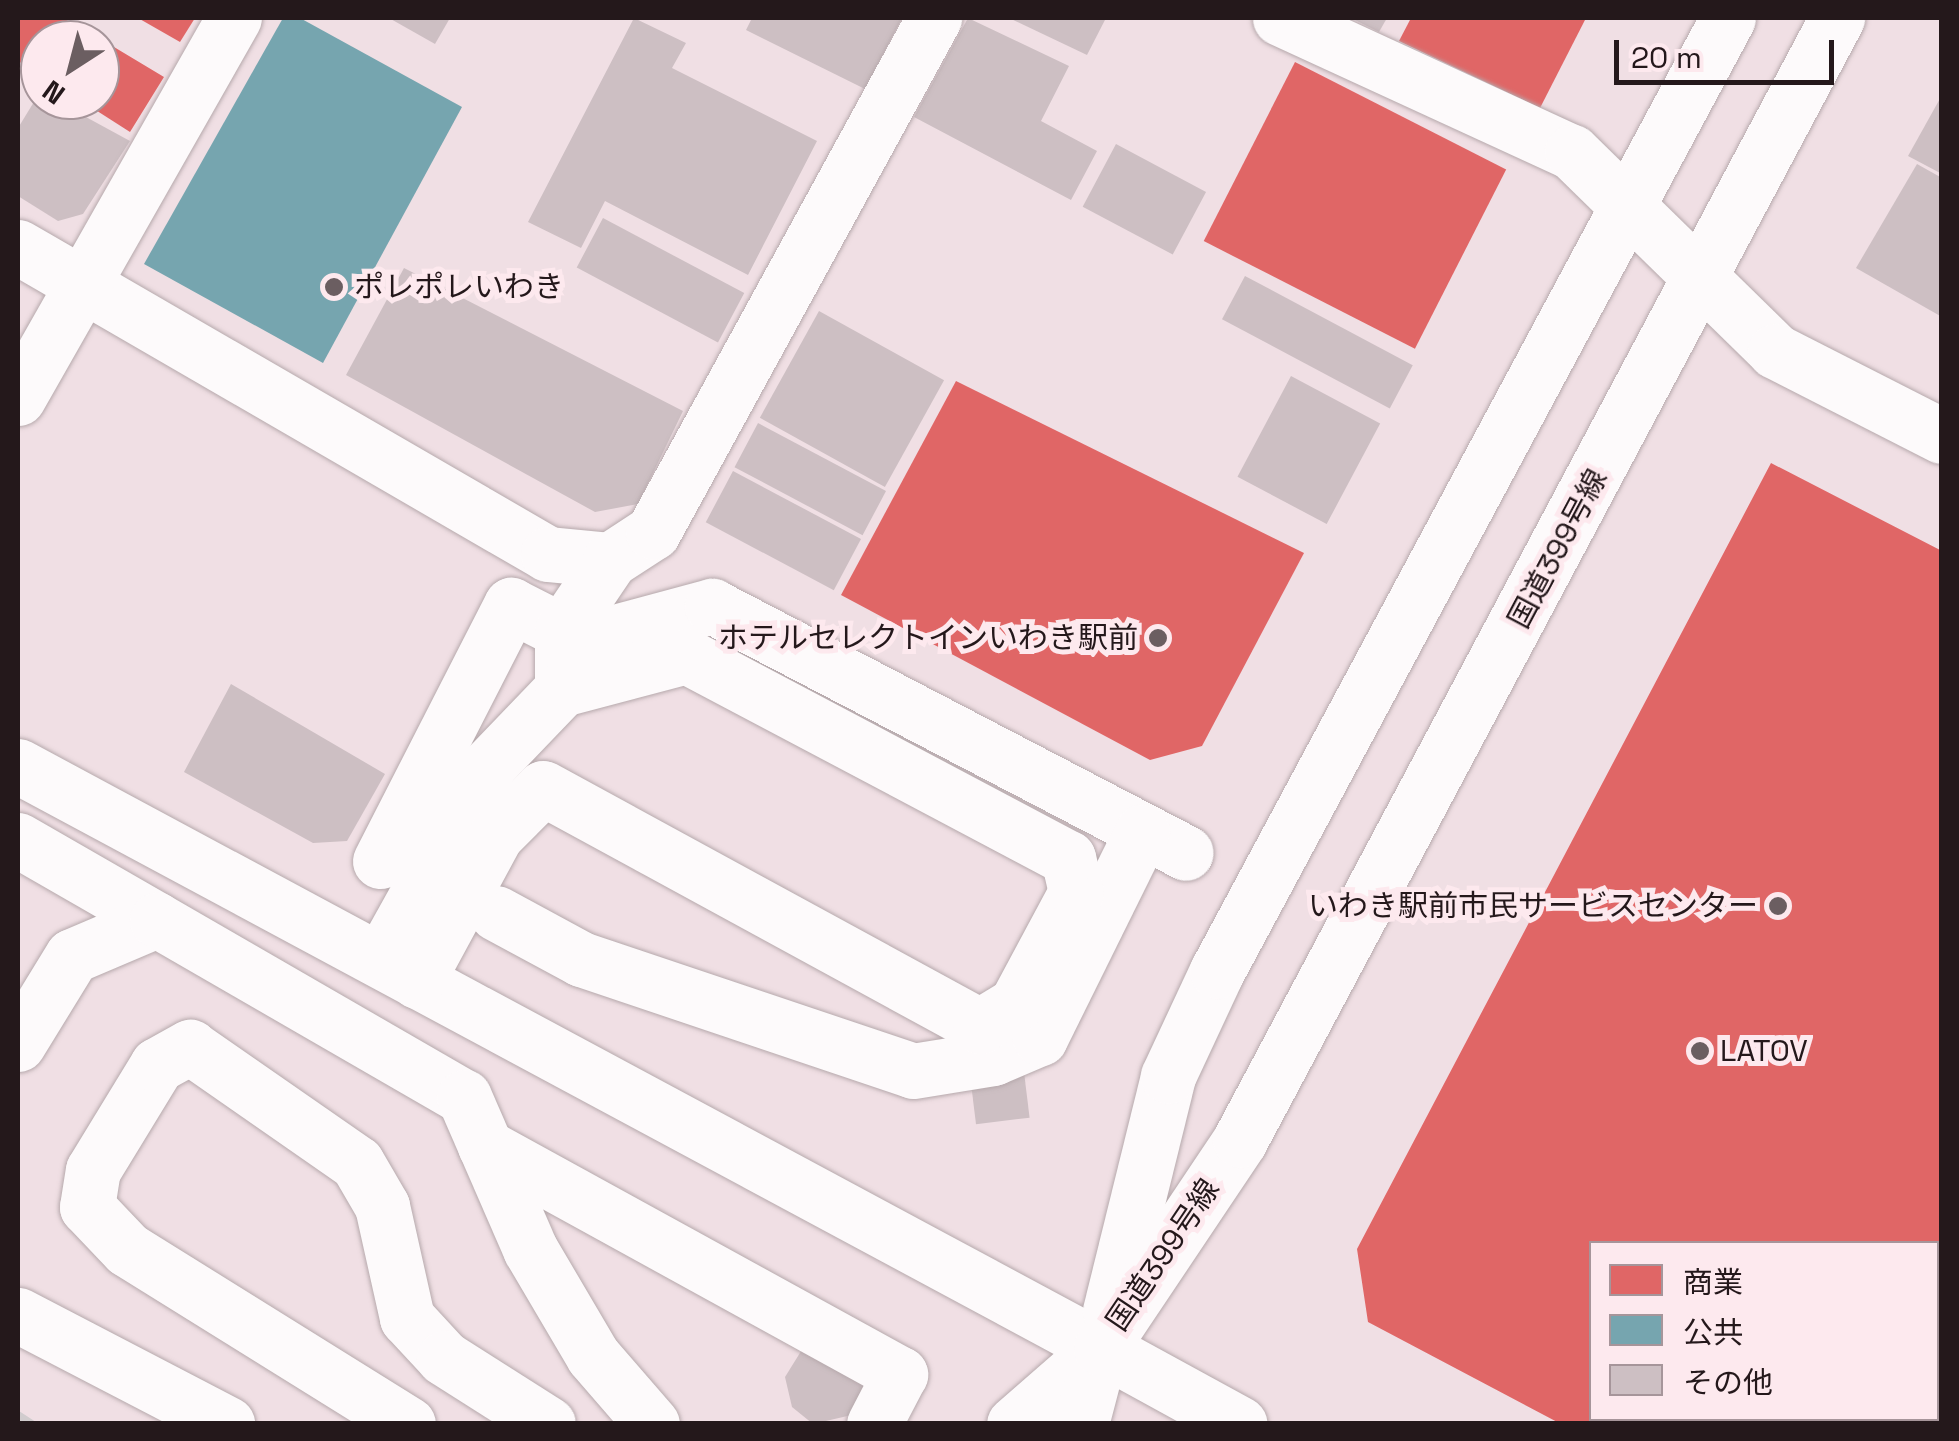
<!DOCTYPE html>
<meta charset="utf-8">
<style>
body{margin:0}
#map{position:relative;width:1959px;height:1441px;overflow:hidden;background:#f0dfe4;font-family:"Space Grotesk","Noto Sans JP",sans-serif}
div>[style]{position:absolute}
.shops>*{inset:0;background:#e06666;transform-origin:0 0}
.public>*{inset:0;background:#76a5af}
.building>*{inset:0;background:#cdbfc3;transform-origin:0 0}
.roads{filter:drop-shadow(0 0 2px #b6a9ac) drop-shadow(0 0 2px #b6a9ac)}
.minor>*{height:55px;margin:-27.5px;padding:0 27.5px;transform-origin:27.5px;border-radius:27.5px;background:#fdfafb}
.highway>*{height:55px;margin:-27.5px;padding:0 27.5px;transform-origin:27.5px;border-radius:27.5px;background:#fdfafb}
.rail>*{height:8px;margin-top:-4px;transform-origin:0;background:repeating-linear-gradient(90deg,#d1ccce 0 20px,transparent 0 30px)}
.dots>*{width:28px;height:28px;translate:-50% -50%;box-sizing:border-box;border:5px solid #fde9ee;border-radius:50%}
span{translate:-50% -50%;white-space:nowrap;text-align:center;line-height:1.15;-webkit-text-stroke:10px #fde9ee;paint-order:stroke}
.poi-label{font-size:30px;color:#24181b}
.left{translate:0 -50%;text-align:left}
.right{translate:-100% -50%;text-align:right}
.street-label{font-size:30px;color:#24181b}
.frame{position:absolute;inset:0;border:20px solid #24181b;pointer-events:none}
.legend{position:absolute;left:1589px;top:1241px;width:350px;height:180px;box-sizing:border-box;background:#fde9ee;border:2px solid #a6959a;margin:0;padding:12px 18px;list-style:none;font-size:30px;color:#24181b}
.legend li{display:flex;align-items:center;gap:20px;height:50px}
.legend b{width:50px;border:2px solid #a6959a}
.north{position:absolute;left:20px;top:20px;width:100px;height:100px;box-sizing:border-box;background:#fde9ee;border:2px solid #a6959a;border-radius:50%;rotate:216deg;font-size:28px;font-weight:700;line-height:40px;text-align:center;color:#24181b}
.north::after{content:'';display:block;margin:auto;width:35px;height:45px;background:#6b5e61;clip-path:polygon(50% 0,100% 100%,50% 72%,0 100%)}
.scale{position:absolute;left:1614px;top:40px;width:220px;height:45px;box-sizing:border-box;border:5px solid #24181b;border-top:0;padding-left:12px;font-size:30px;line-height:35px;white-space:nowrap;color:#24181b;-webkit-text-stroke:8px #fde9ee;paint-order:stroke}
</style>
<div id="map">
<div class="shops">
<div style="clip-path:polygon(18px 18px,63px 18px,88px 32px,40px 40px,40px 75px,18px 61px)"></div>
<div style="clip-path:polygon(138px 18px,195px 18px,180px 42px)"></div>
<div style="clip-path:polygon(1411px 18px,1586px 18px,1540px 108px,1399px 41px)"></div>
<div style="clip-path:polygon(94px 35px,164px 77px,130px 132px,80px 100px,100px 100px)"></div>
<div style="left:1295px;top:62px;width:237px;height:201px;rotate:27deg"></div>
<div style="clip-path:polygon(956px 381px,1304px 553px,1202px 746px,1150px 760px,841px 595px)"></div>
<div style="clip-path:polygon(evenodd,1771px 463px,1942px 551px,1942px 1424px,1561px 1424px,1368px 1322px,1357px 1249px,1771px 463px,1592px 1244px,1936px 1244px,1936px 1418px,1592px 1418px,1592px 1244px)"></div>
</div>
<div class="public">
<div style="clip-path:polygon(283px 18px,300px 18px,462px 107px,323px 363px,144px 264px)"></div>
</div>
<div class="building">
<div style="clip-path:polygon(389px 18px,450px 18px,435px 44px)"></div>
<div style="clip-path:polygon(634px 18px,686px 43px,672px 68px,817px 141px,748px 275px,605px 201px,581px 248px,528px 222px)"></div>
<div style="clip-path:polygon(752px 18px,902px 18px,865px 89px,746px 30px)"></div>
<div style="clip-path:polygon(968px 18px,1069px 66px,1041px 121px,1097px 151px,1071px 200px,914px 117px)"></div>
<div style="clip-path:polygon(1009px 18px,1106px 18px,1087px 55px)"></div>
<div style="clip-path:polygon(1351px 18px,1387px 18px,1379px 32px)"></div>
<div style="clip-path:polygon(40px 92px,130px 141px,83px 214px,58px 221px,18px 196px,18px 128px)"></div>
<div style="clip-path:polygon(1942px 95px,1942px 174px,1908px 156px)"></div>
<div style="left:1116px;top:144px;width:102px;height:71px;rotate:28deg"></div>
<div style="clip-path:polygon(1917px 164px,1942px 178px,1942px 317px,1856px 268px)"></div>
<div style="left:603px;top:218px;width:160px;height:56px;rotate:28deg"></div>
<div style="clip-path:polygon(404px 268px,683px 411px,638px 504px,595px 512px,346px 375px)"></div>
<div style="left:1245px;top:276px;width:190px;height:49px;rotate:28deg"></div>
<div style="left:819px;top:311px;width:143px;height:122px;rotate:29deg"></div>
<div style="left:1291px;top:376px;width:101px;height:114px;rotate:28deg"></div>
<div style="left:758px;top:423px;width:145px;height:50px;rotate:28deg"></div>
<div style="left:733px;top:471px;width:145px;height:58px;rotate:28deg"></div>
<div style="clip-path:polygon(231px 684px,385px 774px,347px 841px,313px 843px,184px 772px)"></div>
<div style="left:1024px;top:1072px;width:46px;height:54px;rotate:83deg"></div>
<div style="clip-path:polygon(803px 1348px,869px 1385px,856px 1414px,813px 1424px,792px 1407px,785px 1377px)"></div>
</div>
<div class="roads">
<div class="minor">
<div style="left:1280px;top:18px;width:321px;rotate:24.7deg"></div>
<div style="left:1572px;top:152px;width:284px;rotate:44.4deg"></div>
<div style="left:1775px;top:351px;width:187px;rotate:27deg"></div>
<div style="left:18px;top:247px;width:612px;rotate:30.08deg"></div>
<div style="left:548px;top:554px;width:62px;rotate:5.5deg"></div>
<div style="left:18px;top:398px;width:437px;rotate:-60.4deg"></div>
<div style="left:18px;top:766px;width:1229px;rotate:28.25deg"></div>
<div style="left:18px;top:840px;width:160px;rotate:29.9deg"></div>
<div style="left:380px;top:861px;width:288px;rotate:-62.9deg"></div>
<div style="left:511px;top:605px;width:80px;rotate:26.9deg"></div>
<div style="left:582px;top:641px;width:135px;rotate:-15.1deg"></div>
<div style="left:712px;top:606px;width:534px;rotate:27.52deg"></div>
<div style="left:496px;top:913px;width:97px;rotate:28.4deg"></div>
<div style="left:581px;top:959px;width:350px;rotate:18.6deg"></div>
<div style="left:913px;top:1071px;width:81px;rotate:-9.2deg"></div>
<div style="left:993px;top:1058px;width:51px;rotate:-23.1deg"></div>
<div style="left:1040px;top:1038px;width:230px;rotate:-63.7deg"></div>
<div style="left:381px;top:959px;width:222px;rotate:-60.9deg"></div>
<div style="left:489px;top:765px;width:105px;rotate:-46.2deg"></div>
<div style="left:562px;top:689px;width:58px;rotate:-90deg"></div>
<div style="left:562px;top:631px;width:86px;rotate:-55.9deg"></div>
<div style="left:610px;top:560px;width:51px;rotate:-33.1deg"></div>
<div style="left:653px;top:532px;width:586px;rotate:-61.33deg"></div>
<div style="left:417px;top:981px;width:166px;rotate:-61.6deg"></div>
<div style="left:496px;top:835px;width:66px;rotate:-45deg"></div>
<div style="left:543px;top:788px;width:498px;rotate:28.6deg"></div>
<div style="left:980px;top:1026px;width:42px;rotate:-31.4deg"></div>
<div style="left:1016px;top:1004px;width:127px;rotate:-61.8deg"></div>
<div style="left:1076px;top:892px;width:35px;rotate:-103deg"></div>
<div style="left:1068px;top:858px;width:431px;rotate:-152.1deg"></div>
<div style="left:687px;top:656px;width:129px;rotate:165.2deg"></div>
<div style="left:18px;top:1044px;width:103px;rotate:-58.5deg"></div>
<div style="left:72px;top:956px;width:92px;rotate:-23deg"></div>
<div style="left:157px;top:920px;width:354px;rotate:30deg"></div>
<div style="left:464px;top:1097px;width:166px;rotate:66.5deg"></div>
<div style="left:530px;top:1249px;width:124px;rotate:59.5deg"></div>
<div style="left:593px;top:1356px;width:90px;rotate:49.1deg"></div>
<div style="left:485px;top:1146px;width:474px;rotate:28.8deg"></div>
<div style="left:900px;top:1374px;width:56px;rotate:117.5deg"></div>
<div style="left:18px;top:1315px;width:236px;rotate:27.5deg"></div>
<div style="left:408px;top:1424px;width:331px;rotate:-148.1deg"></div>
<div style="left:127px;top:1249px;width:58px;rotate:-133.6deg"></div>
<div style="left:87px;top:1207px;width:37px;rotate:-81deg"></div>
<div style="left:93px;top:1170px;width:123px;rotate:-58.6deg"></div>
<div style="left:157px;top:1065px;width:38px;rotate:-29deg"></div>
<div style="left:190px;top:1047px;width:203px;rotate:34.8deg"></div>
<div style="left:357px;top:1163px;width:50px;rotate:59.8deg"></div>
<div style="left:382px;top:1206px;width:115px;rotate:77.4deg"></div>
<div style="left:407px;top:1318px;width:54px;rotate:47.2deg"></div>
<div style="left:444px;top:1358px;width:123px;rotate:32.4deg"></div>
<div style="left:1014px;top:1424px;width:116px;rotate:-41.1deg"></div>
<div style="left:1081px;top:1424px;width:79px;rotate:-75.3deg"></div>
</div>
<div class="highway">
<div style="left:1110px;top:1311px;width:242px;rotate:-76.1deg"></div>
<div style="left:1168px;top:1076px;width:116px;rotate:-65deg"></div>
<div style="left:1217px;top:971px;width:1081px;rotate:-61.8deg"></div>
<div style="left:1101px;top:1348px;width:250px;rotate:-56.2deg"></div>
<div style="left:1240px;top:1140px;width:1271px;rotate:-61.98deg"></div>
<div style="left:1101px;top:1348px;width:158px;rotate:28.7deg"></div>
</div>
</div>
<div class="rail">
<div style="left:18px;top:1415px;width:17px;rotate:33deg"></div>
</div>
<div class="dots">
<div style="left:334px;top:287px;background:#6b5e61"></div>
<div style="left:1158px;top:638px;background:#6b5e61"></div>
<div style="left:1778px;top:906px;background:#6b5e61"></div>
<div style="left:1700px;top:1051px;background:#6b5e61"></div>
</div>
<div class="poi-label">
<span class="left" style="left:354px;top:287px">ポレポレいわき</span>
<span class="right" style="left:1138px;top:638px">ホテルセレクトインいわき駅前</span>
<span class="right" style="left:1758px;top:906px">いわき駅前市民サービスセンター</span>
<span class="left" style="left:1720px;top:1051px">LATOV</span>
</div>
<div class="street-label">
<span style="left:1558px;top:549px;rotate:-62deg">国道399号線</span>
<span style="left:1163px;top:1255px;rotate:-56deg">国道399号線</span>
</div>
<div class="frame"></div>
<ul class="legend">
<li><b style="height:28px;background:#e06666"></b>商業</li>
<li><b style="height:28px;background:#76a5af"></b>公共</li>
<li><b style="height:28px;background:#cdbfc3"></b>その他</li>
</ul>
<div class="north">N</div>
<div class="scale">20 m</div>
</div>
